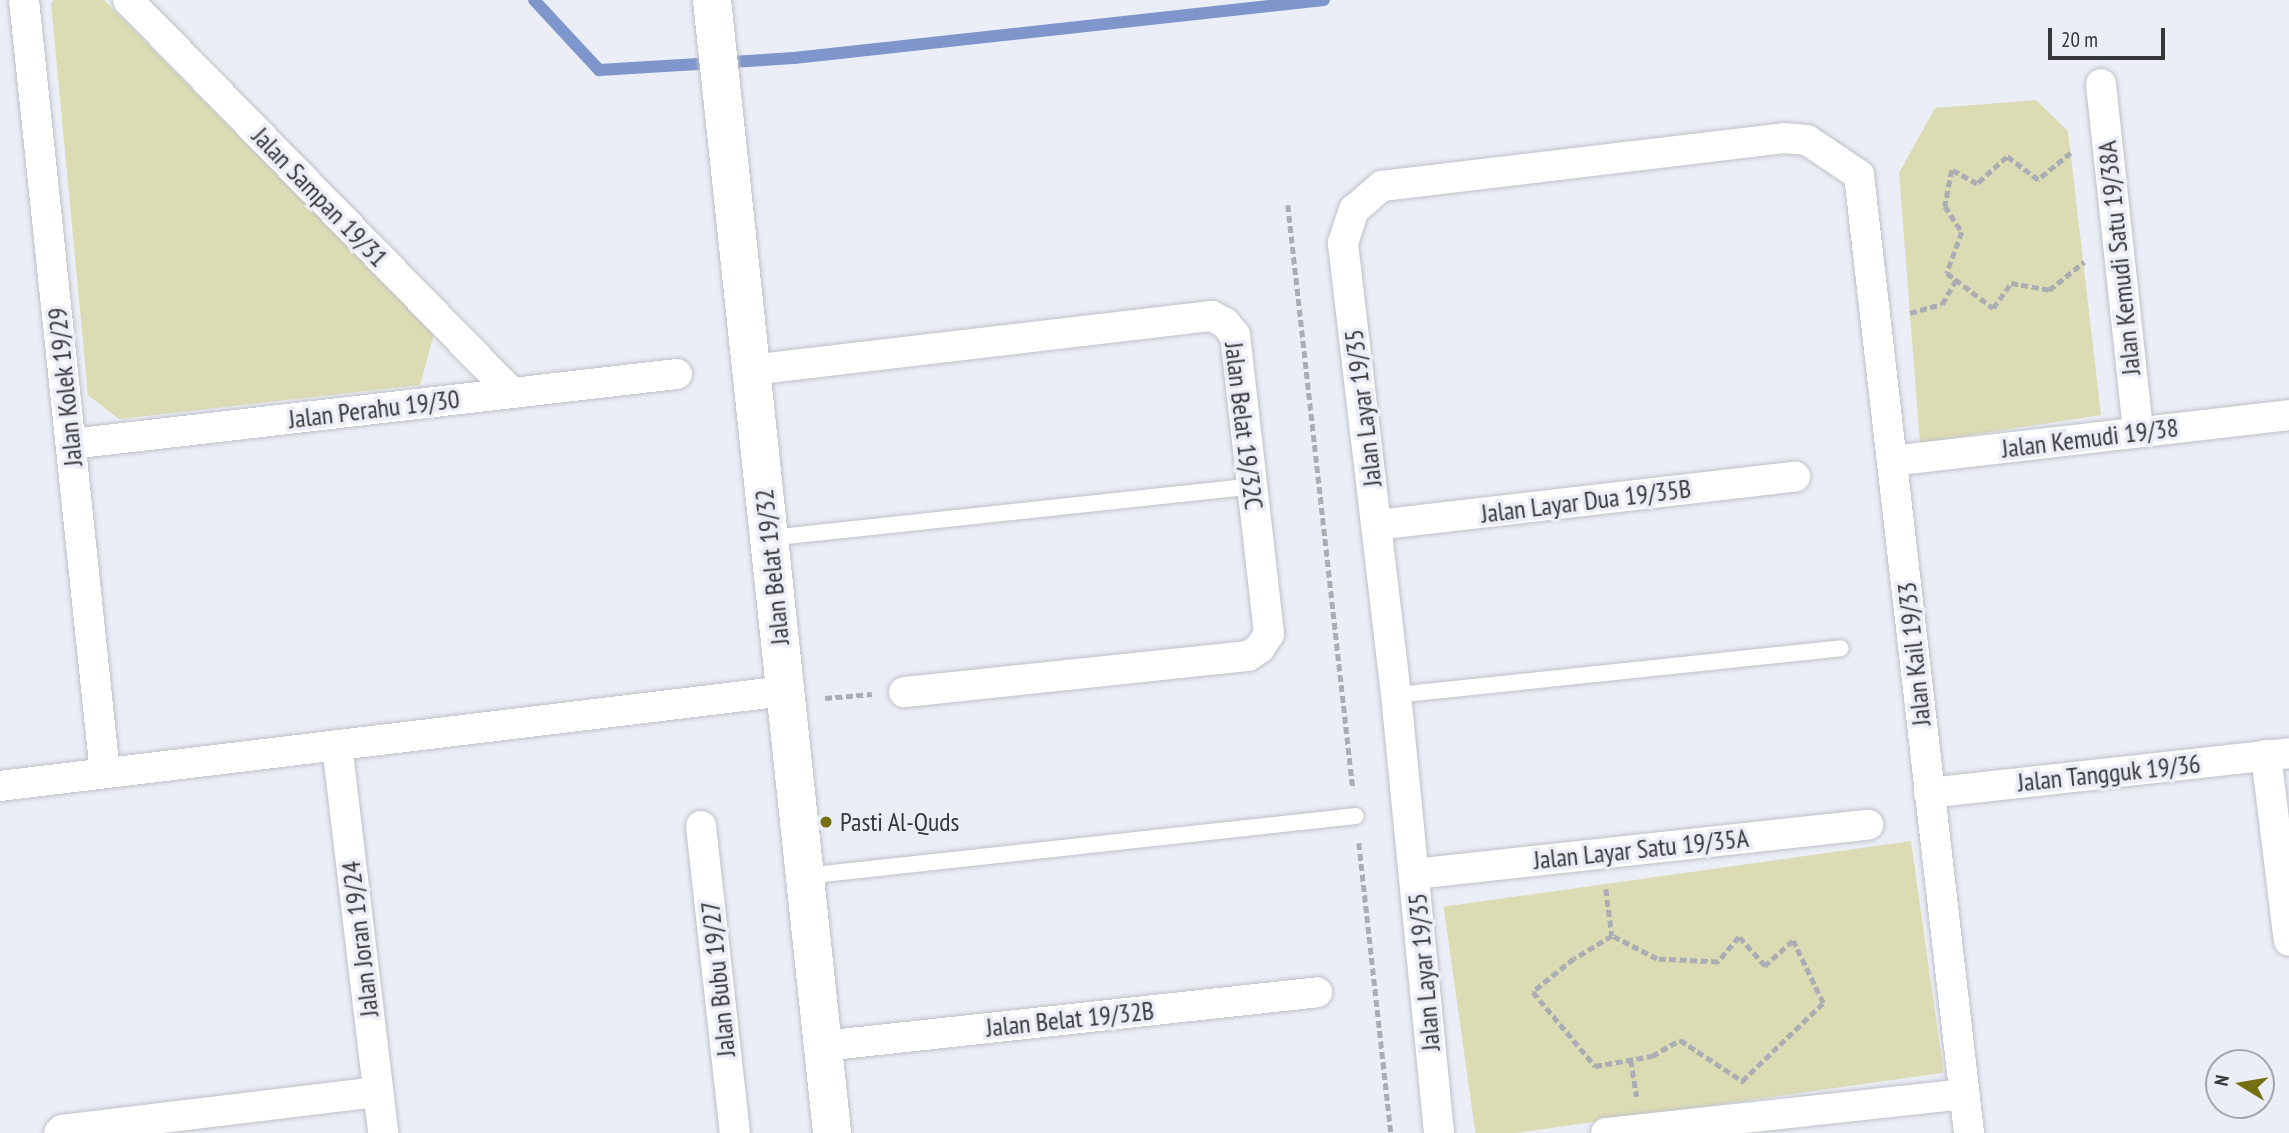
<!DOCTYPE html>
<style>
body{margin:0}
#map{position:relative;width:2289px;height:1133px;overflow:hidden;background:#ebeef6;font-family:"PT Sans Narrow",sans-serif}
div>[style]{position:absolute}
.green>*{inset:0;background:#dcdcb4;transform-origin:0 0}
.stream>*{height:12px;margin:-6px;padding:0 6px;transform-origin:6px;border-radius:6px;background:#7e96cc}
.path>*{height:4.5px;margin-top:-2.25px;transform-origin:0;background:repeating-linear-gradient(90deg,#aaadb3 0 7px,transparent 0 10.5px)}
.roads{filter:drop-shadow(0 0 2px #bec1c9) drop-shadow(0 0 2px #bec1c9)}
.lane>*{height:16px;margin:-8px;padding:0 8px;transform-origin:8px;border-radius:8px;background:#fff}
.street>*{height:30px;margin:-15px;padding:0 15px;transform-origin:15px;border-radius:15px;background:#fff}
.secondary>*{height:38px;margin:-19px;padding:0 19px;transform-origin:19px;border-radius:19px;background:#fff}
.dots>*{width:19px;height:19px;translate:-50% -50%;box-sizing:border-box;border:4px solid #ebeef6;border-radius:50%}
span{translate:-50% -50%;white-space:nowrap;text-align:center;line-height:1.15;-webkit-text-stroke:7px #ebeef6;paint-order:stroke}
.street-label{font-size:26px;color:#36373a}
.poi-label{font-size:26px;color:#36373a}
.left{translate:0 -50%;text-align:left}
.north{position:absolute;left:2205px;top:1049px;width:70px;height:70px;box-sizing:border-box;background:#ebeef6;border:2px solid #a3a5ab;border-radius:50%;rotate:281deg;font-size:19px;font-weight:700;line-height:28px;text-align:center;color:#36373a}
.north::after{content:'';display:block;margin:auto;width:24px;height:32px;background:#746f10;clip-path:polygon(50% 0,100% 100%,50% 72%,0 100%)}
.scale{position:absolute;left:2048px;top:28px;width:117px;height:32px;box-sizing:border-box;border:4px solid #36373a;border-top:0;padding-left:9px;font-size:21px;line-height:24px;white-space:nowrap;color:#36373a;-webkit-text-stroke:5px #ebeef6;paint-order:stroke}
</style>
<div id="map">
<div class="green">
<div style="clip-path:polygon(54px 0,104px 0,434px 334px,420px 385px,119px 419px,88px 395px,51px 3px)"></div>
<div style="clip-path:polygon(2036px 100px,2068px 131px,2101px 415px,1920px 443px,1899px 173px,1935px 108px)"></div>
<div style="left:1911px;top:841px;width:234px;height:472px;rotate:82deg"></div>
</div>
<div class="stream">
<div style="left:534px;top:0;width:96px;rotate:47.1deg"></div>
<div style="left:599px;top:70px;width:195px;rotate:-3.5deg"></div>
<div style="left:794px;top:58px;width:533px;rotate:-6.25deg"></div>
</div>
<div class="path">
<div style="left:2071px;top:153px;width:43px;rotate:140.7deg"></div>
<div style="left:2038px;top:180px;width:39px;rotate:-143deg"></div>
<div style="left:2007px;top:157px;width:40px;rotate:138deg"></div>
<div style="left:1977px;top:184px;width:29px;rotate:-151deg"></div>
<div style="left:1952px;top:170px;width:37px;rotate:101deg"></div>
<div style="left:1945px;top:206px;width:31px;rotate:57deg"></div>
<div style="left:1962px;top:232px;width:44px;rotate:110.1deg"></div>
<div style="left:1947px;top:273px;width:58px;rotate:37.3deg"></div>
<div style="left:1993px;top:308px;width:31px;rotate:-54deg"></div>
<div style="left:2011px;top:283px;width:39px;rotate:10deg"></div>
<div style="left:2049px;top:290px;width:45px;rotate:-38.7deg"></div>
<div style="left:1288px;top:205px;width:588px;rotate:83.65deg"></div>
<div style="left:1910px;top:313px;width:33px;rotate:-16deg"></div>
<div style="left:1942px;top:304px;width:28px;rotate:-60deg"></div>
<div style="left:825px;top:698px;width:47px;rotate:-4.9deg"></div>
<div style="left:1359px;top:843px;width:292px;rotate:83.7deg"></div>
<div style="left:1606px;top:889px;width:47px;rotate:82.7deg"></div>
<div style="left:1631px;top:1060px;width:37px;rotate:81deg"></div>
<div style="left:1742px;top:1081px;width:112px;rotate:-43.9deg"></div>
<div style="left:1823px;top:1003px;width:69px;rotate:-115.8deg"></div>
<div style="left:1793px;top:941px;width:38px;rotate:138deg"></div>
<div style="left:1765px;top:966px;width:39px;rotate:-132deg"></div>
<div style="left:1739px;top:937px;width:33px;rotate:130deg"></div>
<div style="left:1718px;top:962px;width:61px;rotate:-177.2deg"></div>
<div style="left:1657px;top:959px;width:51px;rotate:-152.9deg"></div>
<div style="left:1612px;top:936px;width:44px;rotate:148.8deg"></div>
<div style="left:1574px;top:959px;width:53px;rotate:141.2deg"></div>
<div style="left:1533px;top:992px;width:97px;rotate:50deg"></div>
<div style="left:1595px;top:1066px;width:58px;rotate:-10deg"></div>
<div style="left:1652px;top:1056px;width:32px;rotate:-30deg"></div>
<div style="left:1680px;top:1040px;width:77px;rotate:33.3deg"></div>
</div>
<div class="roads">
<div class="lane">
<div style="left:769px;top:538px;width:486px;rotate:-6.1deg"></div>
<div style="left:1396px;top:695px;width:447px;rotate:-6deg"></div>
<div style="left:805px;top:876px;width:554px;rotate:-6.21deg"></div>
</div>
<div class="street">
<div style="left:24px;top:0;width:777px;rotate:84.02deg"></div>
<div style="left:128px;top:0;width:549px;rotate:45.66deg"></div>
<div style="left:2101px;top:84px;width:350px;rotate:83.9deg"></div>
<div style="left:751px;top:370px;width:464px;rotate:-6.7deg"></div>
<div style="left:1212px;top:316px;width:15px;rotate:28deg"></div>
<div style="left:1225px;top:323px;width:16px;rotate:50deg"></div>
<div style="left:1235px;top:335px;width:301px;rotate:83.5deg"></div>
<div style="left:1269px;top:634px;width:17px;rotate:123deg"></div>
<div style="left:1260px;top:648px;width:14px;rotate:146deg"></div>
<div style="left:1248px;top:656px;width:346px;rotate:174deg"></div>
<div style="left:71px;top:444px;width:610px;rotate:-6.59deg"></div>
<div style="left:1892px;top:461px;width:400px;rotate:-6.6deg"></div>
<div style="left:1377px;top:525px;width:421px;rotate:-6.6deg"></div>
<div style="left:337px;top:745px;width:391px;rotate:83.2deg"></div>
<div style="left:2266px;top:755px;width:187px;rotate:83deg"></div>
<div style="left:0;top:786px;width:791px;rotate:-6.9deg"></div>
<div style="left:1929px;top:793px;width:362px;rotate:-6.3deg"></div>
<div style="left:701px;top:826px;width:309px;rotate:83.7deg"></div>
<div style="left:1414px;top:874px;width:457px;rotate:-6.2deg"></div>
<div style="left:823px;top:1046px;width:497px;rotate:-6.2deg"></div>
<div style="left:59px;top:1133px;width:4px;rotate:-45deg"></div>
<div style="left:62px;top:1130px;width:318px;rotate:-6.9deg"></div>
<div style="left:1439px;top:1133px;width:440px;rotate:-95.6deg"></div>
<div style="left:1396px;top:695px;width:455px;rotate:-96.7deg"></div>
<div style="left:1343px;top:243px;width:35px;rotate:-72deg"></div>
<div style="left:1354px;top:210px;width:37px;rotate:-41deg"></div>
<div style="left:1382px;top:186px;width:405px;rotate:-6.8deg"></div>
<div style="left:1784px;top:138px;width:23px;rotate:5deg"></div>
<div style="left:1807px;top:140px;width:63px;rotate:33.9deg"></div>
<div style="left:1859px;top:175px;width:964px;rotate:83.45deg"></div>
<div style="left:1606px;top:1133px;width:359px;rotate:-6.2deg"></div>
</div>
<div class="secondary">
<div style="left:712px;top:0;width:1139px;rotate:83.95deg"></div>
</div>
</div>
<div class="dots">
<div style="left:826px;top:822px;background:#746f10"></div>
</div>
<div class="street-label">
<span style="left:320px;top:197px;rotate:46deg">Jalan Sampan 19/31</span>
<span style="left:2119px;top:258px;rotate:-96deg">Jalan Kemudi Satu 19/38A</span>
<span style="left:65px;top:387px;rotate:-96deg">Jalan Kolek 19/29</span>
<span style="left:1363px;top:408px;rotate:-97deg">Jalan Layar 19/35</span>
<span style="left:374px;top:409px;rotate:-7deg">Jalan Perahu 19/30</span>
<span style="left:1244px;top:426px;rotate:83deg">Jalan Belat 19/32C</span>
<span style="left:2090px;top:438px;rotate:-7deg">Jalan Kemudi 19/38</span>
<span style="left:1586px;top:501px;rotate:-7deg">Jalan Layar Dua 19/35B</span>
<span style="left:772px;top:567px;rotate:-96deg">Jalan Belat 19/32</span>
<span style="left:1914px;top:654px;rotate:-96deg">Jalan Kail 19/33</span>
<span style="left:2109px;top:773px;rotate:-6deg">Jalan Tangguk 19/36</span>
<span style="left:1641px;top:849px;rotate:-6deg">Jalan Layar Satu 19/35A</span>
<span style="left:360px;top:939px;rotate:-97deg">Jalan Joran 19/24</span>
<span style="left:1424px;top:972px;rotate:-95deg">Jalan Layar 19/35</span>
<span style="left:718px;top:979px;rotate:-96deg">Jalan Bubu 19/27</span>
<span style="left:1070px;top:1019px;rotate:-6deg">Jalan Belat 19/32B</span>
</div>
<div class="poi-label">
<span class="left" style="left:840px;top:822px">Pasti Al-Quds</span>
</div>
<div class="north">N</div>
<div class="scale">20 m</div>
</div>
